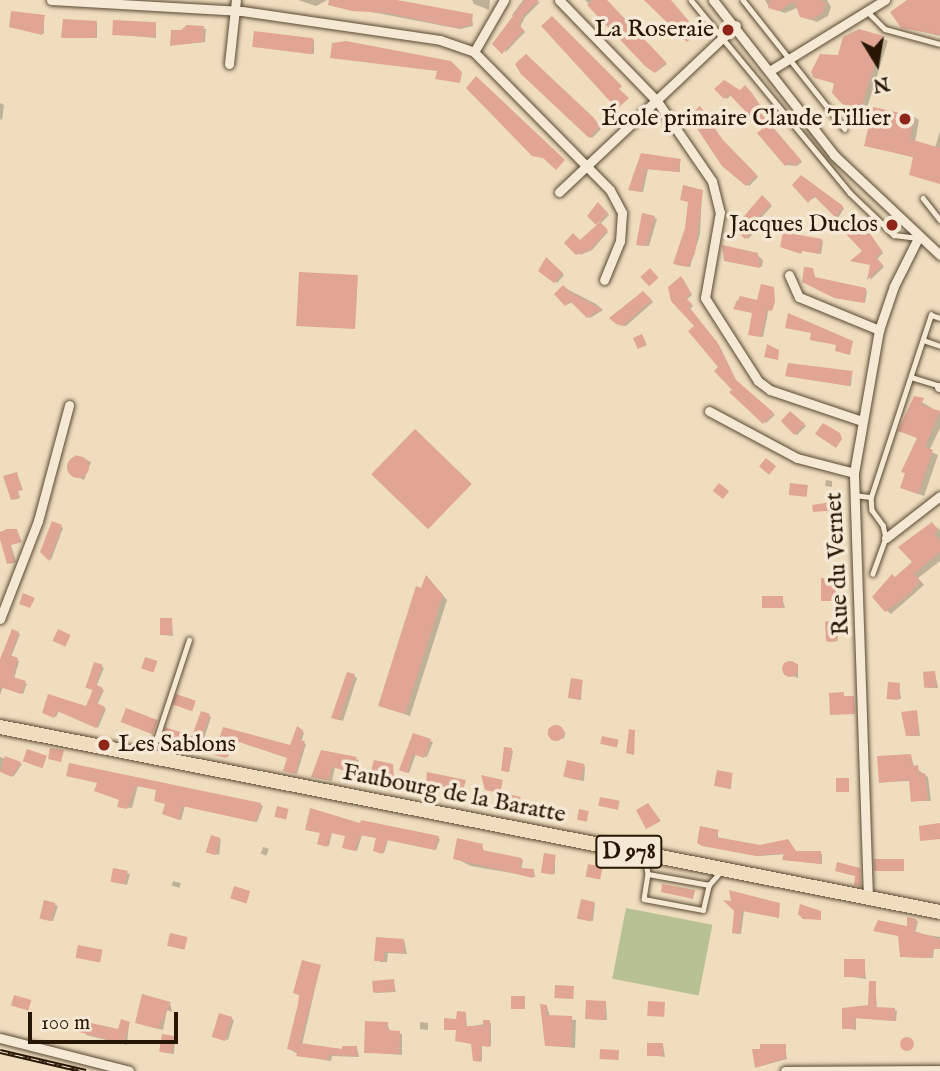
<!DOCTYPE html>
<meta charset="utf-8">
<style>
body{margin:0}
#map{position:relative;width:940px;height:1071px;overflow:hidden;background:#efddbe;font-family:"IM FELL English",serif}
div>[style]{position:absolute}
.green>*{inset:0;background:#b8c193;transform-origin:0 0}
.shadow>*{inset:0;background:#0003;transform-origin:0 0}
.building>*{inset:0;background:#e1a693;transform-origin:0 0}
.round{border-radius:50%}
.roads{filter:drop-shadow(0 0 2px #594832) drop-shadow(0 0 2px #594832)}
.lane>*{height:4.5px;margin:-2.25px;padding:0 2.25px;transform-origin:2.25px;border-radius:2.25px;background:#f5e9d5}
.street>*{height:9px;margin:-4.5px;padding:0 4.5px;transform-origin:4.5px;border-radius:4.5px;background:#f5e9d5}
.primary>*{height:14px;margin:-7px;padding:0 7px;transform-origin:7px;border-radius:7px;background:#efddbe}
.rail>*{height:5px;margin-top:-2.5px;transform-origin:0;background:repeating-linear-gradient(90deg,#f5e9d5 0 8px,#271603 0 16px);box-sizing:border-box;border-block:2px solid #271603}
.dots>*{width:19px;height:19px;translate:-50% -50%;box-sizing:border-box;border:4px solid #f5e9d5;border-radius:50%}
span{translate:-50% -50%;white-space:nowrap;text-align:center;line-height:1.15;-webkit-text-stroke:7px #f5e9d5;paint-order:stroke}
.shield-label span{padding:2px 5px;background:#f5e9d5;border:2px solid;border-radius:5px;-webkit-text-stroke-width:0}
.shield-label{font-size:23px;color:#271603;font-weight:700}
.poi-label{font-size:24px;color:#271603}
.right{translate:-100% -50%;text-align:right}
.left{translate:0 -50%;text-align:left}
.street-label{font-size:24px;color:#271603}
.north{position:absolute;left:842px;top:28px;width:70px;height:70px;-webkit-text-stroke:5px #f5e9d5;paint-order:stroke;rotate:169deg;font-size:19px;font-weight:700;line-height:28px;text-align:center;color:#271603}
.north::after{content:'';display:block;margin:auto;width:24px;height:32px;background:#271603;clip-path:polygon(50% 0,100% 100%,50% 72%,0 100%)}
.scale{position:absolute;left:28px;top:1012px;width:150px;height:32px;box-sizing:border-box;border:4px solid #271603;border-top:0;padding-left:9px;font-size:21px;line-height:24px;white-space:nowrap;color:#271603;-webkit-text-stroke:5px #f5e9d5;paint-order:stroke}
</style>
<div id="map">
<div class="green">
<div style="left:626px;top:908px;width:88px;height:72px;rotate:11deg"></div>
</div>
<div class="shadow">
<div style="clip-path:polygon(298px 0,327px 0,316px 6px)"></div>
<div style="clip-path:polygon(345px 0,383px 0,472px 16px,473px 26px,460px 29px,346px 7px)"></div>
<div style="clip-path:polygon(472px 0,490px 0,489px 10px,474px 4px)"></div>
<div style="clip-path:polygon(523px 0,540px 2px,525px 17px,520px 27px,525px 32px,505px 53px,515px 18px,512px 15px)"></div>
<div style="clip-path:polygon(585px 0,606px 0,667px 64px,656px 72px)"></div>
<div style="clip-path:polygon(765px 0,827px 0,831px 7px,828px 16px,817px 22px,801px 16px,799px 7px,785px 13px,769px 7px)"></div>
<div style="clip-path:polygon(910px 0,940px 0,940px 36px,903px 27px)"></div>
<div style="clip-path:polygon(44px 16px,44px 34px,13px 27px)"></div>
<div style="clip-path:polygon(97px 23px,97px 38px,65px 38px)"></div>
<div style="clip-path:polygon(156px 24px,156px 38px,113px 34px)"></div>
<div style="clip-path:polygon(206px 29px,205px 42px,172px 45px,173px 31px)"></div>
<div style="clip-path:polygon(882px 38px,888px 41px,866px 111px,843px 103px,836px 84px,815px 77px,839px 56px)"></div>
<div style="clip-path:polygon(314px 40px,314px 54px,256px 47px)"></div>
<div style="clip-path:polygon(528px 57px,601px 129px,592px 138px,590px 137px)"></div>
<div style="clip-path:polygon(747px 88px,763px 110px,760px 113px,802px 162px,797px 166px,786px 165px,759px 134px,764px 129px,732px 94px,727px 99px,717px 89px,740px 92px)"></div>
<div style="clip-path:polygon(0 103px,4px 105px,2px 120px,0 119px)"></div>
<div style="clip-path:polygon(701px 108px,724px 142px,758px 177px,749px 186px,734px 176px,695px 123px)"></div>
<div style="clip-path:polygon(914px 117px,919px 120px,915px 142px,935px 148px,940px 131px,940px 184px,911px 174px,915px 158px,866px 145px)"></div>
<div style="clip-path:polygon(643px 155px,680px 161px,680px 172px,648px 169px,643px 192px,632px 190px)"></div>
<div style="clip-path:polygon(802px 177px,844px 208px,838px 218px,817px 196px,809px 201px)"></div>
<div style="clip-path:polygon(702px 192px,700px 234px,690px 267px,677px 265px)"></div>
<div style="clip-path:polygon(764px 198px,772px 206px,760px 219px,764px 223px,748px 239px,737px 228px)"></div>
<div style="clip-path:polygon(600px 205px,609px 215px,600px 224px,608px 232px,592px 250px,580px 255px,581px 242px,599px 225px)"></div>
<div style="clip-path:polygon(643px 215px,657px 219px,649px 246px,640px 245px)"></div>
<div style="clip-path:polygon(870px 234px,883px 253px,877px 259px,884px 267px,870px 280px,872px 265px,864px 251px)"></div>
<div style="clip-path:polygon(823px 242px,821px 254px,784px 247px,822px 240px)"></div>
<div style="clip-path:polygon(757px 255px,763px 260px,762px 267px,728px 261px)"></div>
<div style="clip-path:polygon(546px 259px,564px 275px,557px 283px,540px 270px)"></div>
<div style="clip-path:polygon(812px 270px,816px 279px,867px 291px,865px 303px,838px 298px,804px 281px)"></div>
<div style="clip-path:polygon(683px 279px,692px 295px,686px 300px,693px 306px,690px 309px,719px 345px,737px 382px,775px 415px,766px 423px,734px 390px,696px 326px,673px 300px)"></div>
<div style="clip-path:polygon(563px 287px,596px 304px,603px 310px,590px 318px,573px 302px,566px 305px,556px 294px)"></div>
<div style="clip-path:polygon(773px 288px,763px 337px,752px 335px,754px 313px,735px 308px,736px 301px,759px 302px)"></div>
<div style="clip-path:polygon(645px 294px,653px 302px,626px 326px,620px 325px)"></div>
<div style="clip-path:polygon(852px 373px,851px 386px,787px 376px)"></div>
<div style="clip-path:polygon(915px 398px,940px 413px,940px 428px,929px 451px,938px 455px,924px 496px,907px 490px,919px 438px)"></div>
<div style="clip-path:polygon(793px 415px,806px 426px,797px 435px,795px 434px)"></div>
<div style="clip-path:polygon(75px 455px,91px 462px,84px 480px,69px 473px)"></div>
<div style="clip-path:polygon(17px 474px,23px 490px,18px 491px,20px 498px,14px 500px)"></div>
<div style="clip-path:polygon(826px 480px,832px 481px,832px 487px,825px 486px)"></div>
<div style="clip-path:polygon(838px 503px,840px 511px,814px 511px)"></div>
<div style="clip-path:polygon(53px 523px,63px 528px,51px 560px,42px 552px)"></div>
<div style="clip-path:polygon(932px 524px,940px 530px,940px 561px,918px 578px,924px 585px,891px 614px,886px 610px)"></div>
<div style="clip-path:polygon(17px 531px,22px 542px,11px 545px,16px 562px,10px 564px,0 534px)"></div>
<div style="clip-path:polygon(427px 577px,447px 600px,410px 716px,386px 708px)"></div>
<div style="clip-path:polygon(834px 579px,836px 594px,843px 595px,843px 601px,823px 600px)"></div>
<div style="clip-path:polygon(782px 598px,785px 608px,765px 608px)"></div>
<div style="clip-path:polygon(172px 620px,173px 636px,163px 635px)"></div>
<div style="clip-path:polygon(836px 623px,838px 641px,829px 642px,827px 640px)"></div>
<div style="clip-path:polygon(13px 631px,20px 634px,11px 657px,19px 661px,14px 679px,27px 684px,23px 694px,3px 687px,0 695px,0 664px)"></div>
<div style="clip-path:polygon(785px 663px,798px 664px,798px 678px,786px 673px)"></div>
<div style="clip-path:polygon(95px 664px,104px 668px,96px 687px,104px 690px,97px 705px,106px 709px,98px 728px,59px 710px,56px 717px,44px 712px,49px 696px,87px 708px,94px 690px,86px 686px)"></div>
<div style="clip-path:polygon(935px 673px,938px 688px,928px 688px,926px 687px)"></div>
<div style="clip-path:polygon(354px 676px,357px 678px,343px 721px,337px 719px,333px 717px)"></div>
<div style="clip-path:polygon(582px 681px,581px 700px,570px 698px)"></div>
<div style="clip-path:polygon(899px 684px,901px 699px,889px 698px)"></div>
<div style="clip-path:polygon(917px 712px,920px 736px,910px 736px,908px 735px)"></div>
<div style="clip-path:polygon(202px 713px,211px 717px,199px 754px,164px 737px,193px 738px)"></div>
<div style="clip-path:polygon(298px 728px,304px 733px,301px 742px,306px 744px,297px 774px,287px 771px,289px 758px,235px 739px,228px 757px,218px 754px,225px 729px,291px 747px)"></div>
<div style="left:549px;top:728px;width:17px;height:7px;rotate:13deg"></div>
<div style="clip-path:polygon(414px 735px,433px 742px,427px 757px,416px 754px,409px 773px,401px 770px)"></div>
<div style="clip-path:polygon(511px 750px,513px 751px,509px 772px,503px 771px)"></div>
<div style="clip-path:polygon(322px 752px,359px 760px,354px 773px,335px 767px,332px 781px,316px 778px)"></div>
<div style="clip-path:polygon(911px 755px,914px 767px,928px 777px,931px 801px,913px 801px,911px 781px,881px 782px)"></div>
<div style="clip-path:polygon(0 757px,22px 764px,14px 776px,0 771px)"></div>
<div style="clip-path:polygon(70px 765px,261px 805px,263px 806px,257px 822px,185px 806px,181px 820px,164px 813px,167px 804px,156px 800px,158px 790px,138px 785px,132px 808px,121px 807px,121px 800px,96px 791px,99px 782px,68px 775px)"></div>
<div style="clip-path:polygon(585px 766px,584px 781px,568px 778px)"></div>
<div style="clip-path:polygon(732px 775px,731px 789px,717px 786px)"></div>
<div style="clip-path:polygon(362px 825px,438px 838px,440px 839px,436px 850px,388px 840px,384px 853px,377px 851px,378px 838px,362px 835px,357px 851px,346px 848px,347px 836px,332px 832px,329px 846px,320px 844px,322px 833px)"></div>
<div style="clip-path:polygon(701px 829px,718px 832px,718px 838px,760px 846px,788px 840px,797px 853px,822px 854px,822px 864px,786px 860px,786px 854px,759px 856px,706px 846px)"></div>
<div style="clip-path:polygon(221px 839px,219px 855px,211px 853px)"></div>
<div style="clip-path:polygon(482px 846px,484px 852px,523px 860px,521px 870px,534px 871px,535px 877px,471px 866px,455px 858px)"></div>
<div style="left:263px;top:847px;width:6px;height:7px;rotate:18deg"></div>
<div style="clip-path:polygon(555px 857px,555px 874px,542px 872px)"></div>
<div style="clip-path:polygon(114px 870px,130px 874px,127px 885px,114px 882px)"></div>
<div style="left:173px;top:881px;width:8px;height:5px;rotate:14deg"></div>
<div style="clip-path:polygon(45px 902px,58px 906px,53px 921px,43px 919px)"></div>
<div style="clip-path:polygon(595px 903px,593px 921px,582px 919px)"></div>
<div style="clip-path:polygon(736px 911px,744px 911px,741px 934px,735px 933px)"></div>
<div style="clip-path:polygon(909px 919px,918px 921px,915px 933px,940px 937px,940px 949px,934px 949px,933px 958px,904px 957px,900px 936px,909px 928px)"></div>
<div style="clip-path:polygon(377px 939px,404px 940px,407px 954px,388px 953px,387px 962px,380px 962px)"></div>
<div style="clip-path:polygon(864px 961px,866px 979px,845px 976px)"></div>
<div style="clip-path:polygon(320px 967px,302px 1045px,344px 1051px,357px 1048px,359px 1057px,332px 1056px,331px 1061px,301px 1056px,291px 1050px)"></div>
<div style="clip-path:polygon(393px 981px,396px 992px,375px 993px)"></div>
<div style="clip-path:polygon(875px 982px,877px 1009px,897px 1011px,896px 1021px,856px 1018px,856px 1030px,844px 1028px,844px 1010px,870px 1007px)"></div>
<div style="clip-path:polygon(606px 1002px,607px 1020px,587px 1018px)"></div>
<div style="clip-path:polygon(170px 1003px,172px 1012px,167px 1010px,163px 1030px,140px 1024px)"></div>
<div style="clip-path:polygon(547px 1006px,550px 1017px,576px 1020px,575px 1048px,546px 1045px)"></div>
<div style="clip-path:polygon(466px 1014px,467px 1027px,491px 1023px,491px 1046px,482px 1046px,482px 1061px,476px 1061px,473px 1044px,458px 1020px)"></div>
<div style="clip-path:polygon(220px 1015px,234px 1020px,228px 1040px,217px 1037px)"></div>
<div style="clip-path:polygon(420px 1022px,428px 1023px,428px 1030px,420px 1029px)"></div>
<div style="clip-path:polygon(84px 1023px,120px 1031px,129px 1023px,127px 1045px,86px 1035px)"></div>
<div style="clip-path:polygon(387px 1023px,390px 1032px,402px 1034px,402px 1055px,366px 1052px)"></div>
<div style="clip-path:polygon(175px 1038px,174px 1054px,163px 1052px)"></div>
<div style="clip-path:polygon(663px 1045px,665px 1057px,649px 1055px)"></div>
<div style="clip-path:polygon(785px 1045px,787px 1059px,757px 1067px,762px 1051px)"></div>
</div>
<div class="building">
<div style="clip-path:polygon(329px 0,397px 0,473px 14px,471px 25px,457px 28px,387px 13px,352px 11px,328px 5px)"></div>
<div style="clip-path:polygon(525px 0,539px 0,523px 16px,519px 25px,524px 30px,502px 54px,492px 44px)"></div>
<div style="clip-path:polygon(592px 0,607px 0,666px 62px,655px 73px,646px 67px,587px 5px)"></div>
<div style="clip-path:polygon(644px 0,671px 0,698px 32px,687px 42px)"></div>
<div style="clip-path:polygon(770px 0,821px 0,826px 3px,823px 13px,811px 20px,800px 17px,794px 1px,779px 11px,768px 8px)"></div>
<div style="clip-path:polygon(907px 0,940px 0,940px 35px,901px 28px,890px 12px)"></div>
<div style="clip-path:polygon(11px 11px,45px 15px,42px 35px,9px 27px)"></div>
<div style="clip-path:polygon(552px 16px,622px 86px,619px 89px,629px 98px,617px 109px,541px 26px)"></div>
<div style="clip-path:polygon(63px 19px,97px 21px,95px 38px,61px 38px)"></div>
<div style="left:113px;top:20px;width:43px;height:15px;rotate:3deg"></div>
<div style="clip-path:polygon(187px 25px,204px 26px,203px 42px,170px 46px,171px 30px,181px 30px)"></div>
<div style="clip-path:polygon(859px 29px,883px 36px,861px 109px,842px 104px,832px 93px,834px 83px,814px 78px,811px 72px,820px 54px,838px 55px,843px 37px)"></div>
<div style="left:254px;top:31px;width:60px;height:16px;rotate:7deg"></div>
<div style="clip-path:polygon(346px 41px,451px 61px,462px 72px,460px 83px,435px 79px,437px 71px,330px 58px,332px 43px)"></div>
<div style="clip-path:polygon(526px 54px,594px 118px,600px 127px,589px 138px,521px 74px,515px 64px)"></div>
<div style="clip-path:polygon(476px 76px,565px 160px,556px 170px,543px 158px,532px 156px,466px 88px)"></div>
<div style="clip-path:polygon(724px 80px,740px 90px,745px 85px,752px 93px,762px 108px,759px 111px,801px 160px,794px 166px,790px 162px,785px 166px,757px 133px,762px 129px,729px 94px,724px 99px,714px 89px)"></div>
<div style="clip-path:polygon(700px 106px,722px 139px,757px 175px,746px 186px,722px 166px,694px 124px,690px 115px)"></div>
<div style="clip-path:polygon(873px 107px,914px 116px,910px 139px,940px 148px,940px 184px,909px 175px,913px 157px,864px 146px)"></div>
<div style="clip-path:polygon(641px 153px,681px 159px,678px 172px,646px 169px,641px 192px,628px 190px)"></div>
<div style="clip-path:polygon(801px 175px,843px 206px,836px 218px,814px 196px,808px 203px,792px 185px)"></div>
<div style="clip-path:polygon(683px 185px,703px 190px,695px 253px,688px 267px,673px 264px,685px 228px,688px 202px,680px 200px)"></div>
<div style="clip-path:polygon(762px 195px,771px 204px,759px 217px,763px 221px,745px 239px,734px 228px)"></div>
<div style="clip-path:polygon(598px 202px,608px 213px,596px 225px,587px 216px)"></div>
<div style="clip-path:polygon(642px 213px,655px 216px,646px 246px,636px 245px)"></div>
<div style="clip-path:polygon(600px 222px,608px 230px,590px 250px,576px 255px,564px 243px,573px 233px,580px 240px)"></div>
<div style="clip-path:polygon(855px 224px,868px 231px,882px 251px,876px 257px,883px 265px,867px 280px,870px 265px,850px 261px,862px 251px,845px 233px)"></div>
<div style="clip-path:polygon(783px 232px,822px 239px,819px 254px,802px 251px,801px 254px,780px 247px)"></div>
<div style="clip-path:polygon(722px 245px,758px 253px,760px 268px,724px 261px)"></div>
<div style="clip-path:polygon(546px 257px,563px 273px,554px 283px,538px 271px)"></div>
<div style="clip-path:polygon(804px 267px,813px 268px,815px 277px,866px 288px,864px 303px,834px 298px,802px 282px)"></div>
<div style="left:650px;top:268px;width:13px;height:13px;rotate:48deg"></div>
<div style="left:299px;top:272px;width:59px;height:54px;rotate:3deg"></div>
<div style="clip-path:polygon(681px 276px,691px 293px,686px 298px,692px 304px,689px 307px,717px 342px,735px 379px,774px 413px,763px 424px,729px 392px,732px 390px,714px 371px,718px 367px,688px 331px,694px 326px,671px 301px,668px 287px)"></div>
<div style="clip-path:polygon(761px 284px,774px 287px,775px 302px,772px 311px,767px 310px,761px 337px,748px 335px,752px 313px,733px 309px,740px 296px,757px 300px)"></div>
<div style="clip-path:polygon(563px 285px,571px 293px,602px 309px,587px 318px,570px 301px,565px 306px,554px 294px)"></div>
<div style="clip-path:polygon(643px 291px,652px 300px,623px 326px,616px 324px,609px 318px)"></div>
<div style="clip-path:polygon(788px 313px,853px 341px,850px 355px,835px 351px,836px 345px,810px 340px,811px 333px,785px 328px)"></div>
<div style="left:642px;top:334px;width:12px;height:10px;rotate:66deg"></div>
<div style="clip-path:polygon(767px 344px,779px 350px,778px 360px,764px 357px)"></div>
<div style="clip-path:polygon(788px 363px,853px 371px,849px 386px,785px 376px)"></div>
<div style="clip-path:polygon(914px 396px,924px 398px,921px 405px,940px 411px,925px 447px,933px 450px,918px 494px,900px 488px,905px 473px,901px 472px,917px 438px,898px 431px)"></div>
<div style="clip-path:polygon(790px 411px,805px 424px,794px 435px,781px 421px)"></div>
<div style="clip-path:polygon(823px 423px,840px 433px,842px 439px,836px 448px,815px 434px)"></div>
<div style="left:415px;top:429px;width:79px;height:63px;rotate:44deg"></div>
<div class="round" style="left:67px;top:456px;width:22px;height:22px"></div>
<div style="left:766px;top:458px;width:13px;height:11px;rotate:39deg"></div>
<div style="clip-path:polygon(17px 472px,22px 490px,18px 491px,19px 498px,11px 500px,3px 476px)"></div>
<div style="left:719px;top:483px;width:13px;height:10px;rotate:39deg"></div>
<div style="left:790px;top:483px;width:18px;height:12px;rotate:6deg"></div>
<div style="clip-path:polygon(838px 501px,838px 510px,813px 512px,812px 505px)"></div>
<div style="clip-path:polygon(52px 521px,62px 525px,49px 561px,40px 552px)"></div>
<div style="clip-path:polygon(932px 522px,938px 530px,934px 533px,940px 541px,940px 552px,914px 574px,920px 581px,910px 594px,885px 612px,872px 597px,892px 574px,895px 577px,912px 562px,898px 547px)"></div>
<div style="clip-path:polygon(7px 529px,17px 529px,21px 542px,10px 545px,15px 562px,7px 564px,0 539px,0 532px)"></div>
<div style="clip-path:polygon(426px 575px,443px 595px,405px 714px,378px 706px,416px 586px,421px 588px)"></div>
<div style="clip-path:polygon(821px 578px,834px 578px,835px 592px,842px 592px,842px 601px,821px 601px)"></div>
<div style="clip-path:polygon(23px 593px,35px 598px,30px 608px,19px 604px)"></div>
<div style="left:783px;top:596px;width:12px;height:21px;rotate:90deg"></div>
<div style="left:160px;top:618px;width:12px;height:17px"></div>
<div style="left:836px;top:621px;width:20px;height:11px;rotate:87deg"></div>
<div style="clip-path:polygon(12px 629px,19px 632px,10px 655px,18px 658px,13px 677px,26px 681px,21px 694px,0 687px,0 659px)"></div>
<div style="left:58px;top:629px;width:14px;height:13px;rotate:25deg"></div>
<div style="left:145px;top:657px;width:13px;height:12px;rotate:18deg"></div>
<div class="round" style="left:782px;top:661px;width:16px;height:16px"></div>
<div style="left:94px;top:662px;width:9px;height:27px;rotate:18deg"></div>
<div style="left:935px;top:671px;width:16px;height:12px;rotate:86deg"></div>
<div style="clip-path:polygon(347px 672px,355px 674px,344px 706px,339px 720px,331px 718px)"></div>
<div style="left:571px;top:678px;width:12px;height:20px;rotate:9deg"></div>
<div style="left:888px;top:682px;width:12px;height:17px;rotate:5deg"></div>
<div style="clip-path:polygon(95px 684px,103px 688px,97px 703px,105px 707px,96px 728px,57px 711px,54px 718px,42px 713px,48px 694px,86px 706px)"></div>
<div style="clip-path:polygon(844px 692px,844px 696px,854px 696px,855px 714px,830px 715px,829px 693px)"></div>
<div style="left:176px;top:694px;width:21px;height:11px;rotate:19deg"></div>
<div style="left:126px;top:708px;width:34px;height:15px;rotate:21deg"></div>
<div style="clip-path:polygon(917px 710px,919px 735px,906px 736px,901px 712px)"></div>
<div style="clip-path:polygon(201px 711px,210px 714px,196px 754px,162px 737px,165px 727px,192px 736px)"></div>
<div class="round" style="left:548px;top:725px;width:16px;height:16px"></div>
<div style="clip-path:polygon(297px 726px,303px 730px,300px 740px,305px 741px,295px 774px,283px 771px,287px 758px,233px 740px,226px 758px,214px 755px,223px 727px,290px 745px)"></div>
<div style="clip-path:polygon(629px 729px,635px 730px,634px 755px,626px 753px)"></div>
<div style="clip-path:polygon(413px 733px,431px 739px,424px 758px,413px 754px,407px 773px,399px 770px)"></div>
<div style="left:602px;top:736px;width:17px;height:8px;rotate:13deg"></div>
<div style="left:504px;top:747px;width:8px;height:24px;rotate:7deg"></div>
<div style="clip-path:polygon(50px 748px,64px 750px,61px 762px,48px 759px)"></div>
<div style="left:27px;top:749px;width:21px;height:13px;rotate:19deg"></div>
<div style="clip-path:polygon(321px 750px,357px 757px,350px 772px,332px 767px,329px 780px,311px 777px)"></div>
<div style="clip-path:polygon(911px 754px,912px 766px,918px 765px,919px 774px,925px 773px,928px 800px,911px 802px,909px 780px,879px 783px,877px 756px)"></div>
<div style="clip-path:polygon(5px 756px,21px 762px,12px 777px,0 772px)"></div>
<div style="clip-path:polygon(374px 760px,393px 764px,394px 779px,370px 774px)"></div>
<div style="left:567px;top:760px;width:18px;height:17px;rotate:13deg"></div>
<div style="clip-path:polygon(69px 763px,261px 803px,260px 811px,255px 822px,182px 806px,179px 820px,162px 814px,165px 804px,154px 801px,156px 790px,136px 786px,127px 809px,117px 807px,119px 800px,94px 791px,97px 783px,66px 776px)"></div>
<div style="left:717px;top:770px;width:16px;height:16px;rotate:11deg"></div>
<div style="clip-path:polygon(427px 772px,466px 780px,462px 793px,426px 784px)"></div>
<div style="clip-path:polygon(481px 775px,503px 780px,500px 793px,485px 790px)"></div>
<div style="left:836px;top:778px;width:13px;height:14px"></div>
<div style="left:508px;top:794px;width:13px;height:12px;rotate:13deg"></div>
<div style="left:600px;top:797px;width:20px;height:9px;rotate:11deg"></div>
<div style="clip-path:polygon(648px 803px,661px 821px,646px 829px,636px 810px)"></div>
<div style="left:277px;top:806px;width:12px;height:11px;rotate:14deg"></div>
<div style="clip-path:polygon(310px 808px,360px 823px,361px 820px,439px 836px,435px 850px,387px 840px,382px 854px,373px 851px,376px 838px,360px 835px,355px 851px,342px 848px,345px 836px,331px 833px,327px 847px,317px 844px,320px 833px,305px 830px)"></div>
<div style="left:579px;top:809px;width:10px;height:11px;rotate:11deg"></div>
<div style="clip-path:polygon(940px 823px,940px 839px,920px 841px,919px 826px)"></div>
<div style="clip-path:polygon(700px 826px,719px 830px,716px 837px,760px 845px,788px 839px,796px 851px,821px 851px,821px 864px,782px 860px,784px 853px,756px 856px,702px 846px,697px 843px)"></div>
<div style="left:211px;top:835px;width:10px;height:18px;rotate:17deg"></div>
<div style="clip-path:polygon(457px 838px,483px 844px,482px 850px,522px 858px,520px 868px,534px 869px,533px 878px,453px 859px)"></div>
<div style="left:544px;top:853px;width:12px;height:20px;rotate:9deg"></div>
<div style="left:904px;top:859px;width:12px;height:30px;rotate:90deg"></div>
<div style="clip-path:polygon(837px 862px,860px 868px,861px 886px,854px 885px,855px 876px,835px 871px)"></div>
<div style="left:588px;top:864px;width:15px;height:13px;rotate:11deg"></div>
<div style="left:113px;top:868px;width:15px;height:14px;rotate:11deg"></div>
<div style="clip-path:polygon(662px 884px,695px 890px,693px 899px,661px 892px)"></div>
<div style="left:234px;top:886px;width:17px;height:13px;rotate:17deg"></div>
<div style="clip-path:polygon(729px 890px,780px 903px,779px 918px,742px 911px,739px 934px,732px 933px,734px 911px,723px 900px,731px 901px)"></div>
<div style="left:581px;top:899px;width:14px;height:20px;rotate:12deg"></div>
<div style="left:44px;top:900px;width:12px;height:19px;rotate:14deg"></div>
<div style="clip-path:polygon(800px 904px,821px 911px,821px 920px,803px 919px,798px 914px)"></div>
<div style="clip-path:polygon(907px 917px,916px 919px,914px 931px,940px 939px,940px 949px,933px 949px,931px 958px,900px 957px,898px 936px,873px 931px,878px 920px,907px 926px)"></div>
<div style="left:170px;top:933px;width:18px;height:13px;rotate:13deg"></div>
<div style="clip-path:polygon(376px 937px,404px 939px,404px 953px,384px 952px,384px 961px,374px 961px)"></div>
<div style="left:78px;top:945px;width:25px;height:13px;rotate:11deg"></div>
<div style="left:844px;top:959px;width:21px;height:18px"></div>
<div style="clip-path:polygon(302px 960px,321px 965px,300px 1043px,342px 1049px,342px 1046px,357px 1046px,357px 1056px,329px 1055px,328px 1060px,296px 1056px,298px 1052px,287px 1049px,298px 1004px,299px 995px,293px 993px)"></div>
<div style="left:394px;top:979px;width:12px;height:22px;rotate:85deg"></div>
<div style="clip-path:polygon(869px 981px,876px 981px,876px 1007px,895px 1008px,895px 1021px,855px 1018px,855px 1029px,842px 1029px,842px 1008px,868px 1005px)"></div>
<div style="left:555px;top:985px;width:19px;height:13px;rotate:3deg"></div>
<div style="clip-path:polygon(142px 994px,171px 1002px,159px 1029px,135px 1023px)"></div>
<div style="left:14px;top:995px;width:18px;height:11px;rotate:16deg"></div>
<div style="left:511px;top:996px;width:14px;height:13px"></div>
<div style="left:586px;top:1000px;width:20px;height:19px;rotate:3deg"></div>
<div style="left:648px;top:1001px;width:17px;height:15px;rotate:3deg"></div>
<div style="clip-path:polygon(540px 1004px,547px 1005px,547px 1015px,572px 1016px,571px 1047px,545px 1046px)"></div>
<div style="clip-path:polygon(457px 1011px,466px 1012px,466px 1026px,483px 1026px,483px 1020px,490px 1020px,490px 1047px,481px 1046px,481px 1062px,473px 1061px,471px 1044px,455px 1041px,456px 1030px,444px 1030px,444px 1018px,456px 1019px)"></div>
<div style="left:219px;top:1013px;width:14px;height:25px;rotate:17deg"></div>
<div style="clip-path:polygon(121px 1019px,130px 1022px,124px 1044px,79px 1032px,82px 1021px,118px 1029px)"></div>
<div style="clip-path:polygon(365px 1021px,388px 1022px,387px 1030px,400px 1031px,399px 1054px,364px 1053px)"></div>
<div style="left:162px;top:1034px;width:13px;height:18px;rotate:9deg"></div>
<div class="round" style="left:900px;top:1037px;width:14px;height:14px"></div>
<div style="left:647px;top:1043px;width:16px;height:13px"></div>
<div style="clip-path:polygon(760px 1044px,786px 1044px,786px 1058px,755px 1068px,752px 1049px,760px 1049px)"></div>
<div style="left:600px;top:1049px;width:19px;height:10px;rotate:3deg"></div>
</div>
<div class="roads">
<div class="lane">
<div style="left:691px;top:0;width:250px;rotate:50.5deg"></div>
<div style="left:850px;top:193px;width:61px;rotate:43.7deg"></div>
<div style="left:894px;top:235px;width:24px;rotate:7deg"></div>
<div style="left:743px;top:0;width:164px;rotate:51.7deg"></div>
<div style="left:867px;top:11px;width:25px;rotate:45deg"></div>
<div style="left:885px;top:29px;width:57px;rotate:15.3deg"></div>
<div style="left:923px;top:198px;width:28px;rotate:52deg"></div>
<div style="left:923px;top:340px;width:18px;rotate:19deg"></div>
<div style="left:911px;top:377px;width:30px;rotate:17deg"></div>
<div style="left:854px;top:495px;width:17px;rotate:7deg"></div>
<div style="left:871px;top:497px;width:13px;rotate:86deg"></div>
<div style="left:872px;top:510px;width:19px;rotate:54deg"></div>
<div style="left:883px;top:525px;width:13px;rotate:77deg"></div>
<div style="left:886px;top:538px;width:38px;rotate:110deg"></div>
<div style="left:871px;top:497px;width:192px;rotate:-71.8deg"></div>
<div style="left:931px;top:315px;width:9px;rotate:18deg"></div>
<div style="left:151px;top:755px;width:121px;rotate:-71.7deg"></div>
<div style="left:645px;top:858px;width:16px;rotate:79deg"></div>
<div style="left:648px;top:874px;width:62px;rotate:10.2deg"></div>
<div style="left:709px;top:885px;width:18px;rotate:-49deg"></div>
<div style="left:648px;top:874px;width:25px;rotate:99deg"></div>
<div style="left:644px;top:899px;width:60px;rotate:10.6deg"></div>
<div style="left:703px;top:910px;width:26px;rotate:-77deg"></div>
</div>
<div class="street">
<div style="left:51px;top:0;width:191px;rotate:3.3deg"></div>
<div style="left:242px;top:11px;width:200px;rotate:8.3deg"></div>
<div style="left:440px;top:40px;width:36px;rotate:19deg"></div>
<div style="left:474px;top:52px;width:194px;rotate:45.4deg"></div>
<div style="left:610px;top:190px;width:26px;rotate:62deg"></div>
<div style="left:622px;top:213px;width:28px;rotate:94deg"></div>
<div style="left:620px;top:241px;width:42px;rotate:112.3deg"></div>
<div style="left:559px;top:0;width:141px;rotate:45.9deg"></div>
<div style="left:657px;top:101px;width:97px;rotate:55.5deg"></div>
<div style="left:712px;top:181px;width:32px;rotate:76deg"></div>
<div style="left:720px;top:212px;width:87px;rotate:99.9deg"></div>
<div style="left:705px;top:298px;width:98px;rotate:57.4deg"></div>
<div style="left:758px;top:381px;width:15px;rotate:37deg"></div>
<div style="left:770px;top:390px;width:97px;rotate:18.6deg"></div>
<div style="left:713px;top:0;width:197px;rotate:52deg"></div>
<div style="left:834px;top:155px;width:146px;rotate:43.3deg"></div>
<div style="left:474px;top:52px;width:60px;rotate:-60deg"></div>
<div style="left:229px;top:64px;width:64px;rotate:-83.8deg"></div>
<div style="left:771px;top:70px;width:134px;rotate:-31.6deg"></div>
<div style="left:559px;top:192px;width:243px;rotate:-43.3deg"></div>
<div style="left:789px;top:275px;width:24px;rotate:66deg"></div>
<div style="left:799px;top:297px;width:87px;rotate:22.4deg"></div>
<div style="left:939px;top:387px;width:1px"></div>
<div style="left:709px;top:411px;width:100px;rotate:28.1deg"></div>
<div style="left:797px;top:458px;width:59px;rotate:14.7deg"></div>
<div style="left:886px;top:538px;width:68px;rotate:-37.9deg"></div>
<div style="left:0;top:619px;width:105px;rotate:-68.8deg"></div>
<div style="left:38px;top:521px;width:120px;rotate:-75deg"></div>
<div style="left:868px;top:898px;width:425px;rotate:-91.9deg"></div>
<div style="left:854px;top:473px;width:145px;rotate:-80.1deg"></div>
<div style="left:879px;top:330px;width:46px;rotate:-71.2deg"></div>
<div style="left:894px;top:286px;width:54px;rotate:-63.4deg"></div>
<div style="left:0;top:1038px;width:133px;rotate:14.3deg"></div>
<div style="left:785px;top:1071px;width:155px;rotate:-0.4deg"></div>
</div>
<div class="primary">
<div style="left:0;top:727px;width:958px;rotate:11.13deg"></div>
</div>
</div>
<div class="rail">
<div style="left:0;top:1051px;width:88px;rotate:13.1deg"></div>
</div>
<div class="dots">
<div style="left:728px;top:30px;background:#8f2418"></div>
<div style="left:905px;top:119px;background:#8f2418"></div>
<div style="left:892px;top:225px;background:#8f2418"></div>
<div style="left:104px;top:745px;background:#8f2418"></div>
</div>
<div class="shield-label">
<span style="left:629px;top:852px">D 978</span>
</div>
<div class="poi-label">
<span class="right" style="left:714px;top:30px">La Roseraie</span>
<span class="right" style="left:891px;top:119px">École primaire Claude Tillier</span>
<span class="right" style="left:878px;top:225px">Jacques Duclos</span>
<span class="left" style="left:118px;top:745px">Les Sablons</span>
</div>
<div class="street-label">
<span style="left:838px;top:564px;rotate:-93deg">Rue du Vernet</span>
<span style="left:454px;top:794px;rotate:11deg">Faubourg de la Baratte</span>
</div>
<div class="north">N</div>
<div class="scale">100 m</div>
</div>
